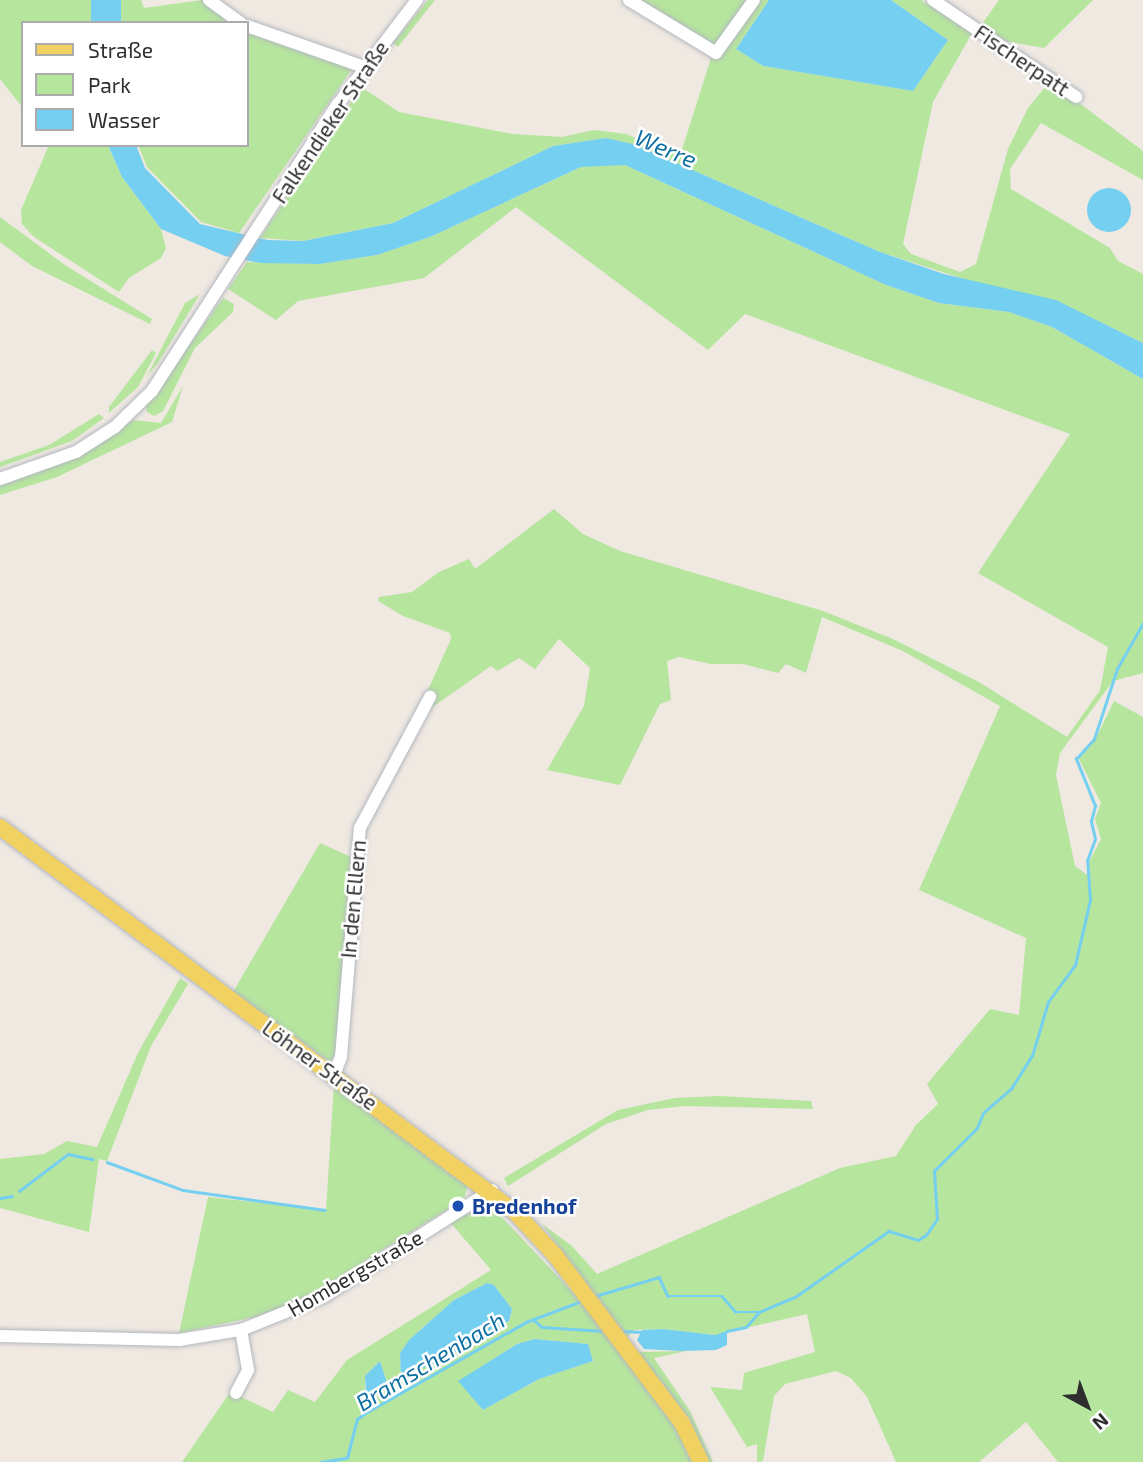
<!DOCTYPE html>
<meta charset="utf-8">
<style>
body{margin:0}
#map{position:relative;width:1143px;height:1462px;overflow:hidden;background:#efe9e1;font-family:"Exo 2",sans-serif}
div>[style]{position:absolute}
.green>*{inset:0;background:#b6e59e}
.water>*{inset:0;background:#75cff0;transform-origin:0 0}
.round{border-radius:50%}
.stream>*{height:2.5px;margin:-1.25px;padding:0 1.25px;transform-origin:1.25px;border-radius:1.25px;background:#75cff0}
.roads{filter:drop-shadow(0 0 2px #b4b7c1) drop-shadow(0 0 2px #b4b7c1)}
.minor>*{height:12px;margin:-6px;padding:0 6px;transform-origin:6px;border-radius:6px;background:#fff}
.major>*{height:16px;margin:-8px;padding:0 8px;transform-origin:8px;border-radius:8px;background:#f2d163}
.dots>*{width:19px;height:19px;translate:-50% -50%;box-sizing:border-box;border:4px solid #fff;border-radius:50%}
span{translate:-50% -50%;white-space:nowrap;text-align:center;line-height:1.15;-webkit-text-stroke:5px #fff;paint-order:stroke}
.street-label{font-size:21px;color:#2e2e2e}
.transit-label{font-size:21px;color:#164399;font-weight:700}
.left{translate:0 -50%;text-align:left}
.water-label{font-size:23px;color:#0d6fa3;font-style:italic}
.legend{position:absolute;left:21px;top:21px;width:228px;height:126px;box-sizing:border-box;background:#fff;border:2px solid #ababab;margin:0;padding:9px 12px;list-style:none;font-size:21px;color:#2e2e2e}
.legend li{display:flex;align-items:center;gap:14px;height:35px}
.legend b{width:35px;border:2px solid #ababab}
.north{position:absolute;left:1052px;top:1371px;width:70px;height:70px;-webkit-text-stroke:5px #fff;paint-order:stroke;rotate:139deg;font-size:19px;font-weight:700;line-height:28px;text-align:center;color:#2e2e2e}
.north::after{content:'';display:block;margin:auto;width:24px;height:32px;background:#2e2e2e;clip-path:polygon(50% 0,100% 100%,50% 72%,0 100%)}
</style>
<div id="map">
<div class="green">
<div style="clip-path:polygon(0 0,91px 0,94px 23px,23px 23px,23px 108px,0 79px)"></div>
<div style="clip-path:polygon(121px 0,141px 0,144px 8px,202px 0,232px 23px,121px 23px)"></div>
<div style="clip-path:polygon(428px 0,435px 0,398px 47px,393px 43px)"></div>
<div style="clip-path:polygon(635px 0,747px 0,716px 47px)"></div>
<div style="clip-path:polygon(757px 0,769px 0,736px 49px,763px 66px,913px 91px,948px 40px,891px 0,921px 0,972px 33px,933px 102px,903px 244px,911px 254px,960px 272px,976px 264px,1008px 149px,1028px 108px,1050px 81px,1143px 151px,1143px 180px,1041px 123px,1010px 169px,1011px 189px,1110px 248px,1118px 261px,1143px 274px,1143px 343px,1104px 324px,880px 252px,633px 144px,606px 138px,553px 146px,393px 223px,303px 241px,260px 238px,361px 87px,399px 112px,513px 134px,562px 137px,594px 130px,626px 134px,680px 156px,711px 58px,720px 55px)"></div>
<div style="clip-path:polygon(999px 0,1093px 0,1044px 48px,1005px 41px,982px 24px)"></div>
<div style="clip-path:polygon(247px 30px,356px 63px,239px 233px,201px 222px,147px 167px,138px 145px,247px 145px)"></div>
<div style="clip-path:polygon(49px 145px,108px 145px,122px 177px,161px 229px,166px 248px,161px 258px,129px 278px,119px 292px,34px 237px,22px 224px,21px 210px)"></div>
<div style="clip-path:polygon(evenodd,603px 163px,625px 165px,886px 285px,939px 303px,1009px 312px,1052px 327px,1143px 379px,1143px 673px,1113px 681px,1060px 753px,1056px 775px,1075px 866px,1090px 877px,1089px 862px,1101px 839px,1095px 819px,1101px 803px,1079px 759px,1095px 740px,1114px 701px,1143px 717px,1143px 1462px,1058px 1462px,1026px 1422px,979px 1462px,896px 1462px,867px 1397px,851px 1378px,836px 1371px,785px 1384px,774px 1396px,763px 1461px,757px 1462px,757px 1444px,747px 1447px,710px 1387px,742px 1390px,744px 1373px,815px 1352px,807px 1314px,715px 1335px,663px 1329px,635px 1330px,627px 1337px,638px 1352px,686px 1351px,654px 1358px,690px 1411px,713px 1462px,182px 1462px,242px 1375px,245px 1363px,238px 1342px,248px 1338px,254px 1375px,250px 1374px,239px 1396px,273px 1412px,288px 1390px,315px 1402px,347px 1360px,491px 1270px,450px 1222px,480px 1209px,495px 1210px,579px 1299px,593px 1294px,542px 1224px,571px 1245px,597px 1274px,840px 1168px,896px 1156px,916px 1125px,938px 1104px,927px 1084px,990px 1009px,1019px 1015px,1026px 938px,919px 890px,1000px 706px,903px 651px,822px 617px,806px 673px,786px 664px,778px 673px,743px 664px,711px 664px,679px 657px,667px 661px,671px 700px,660px 704px,620px 785px,547px 770px,584px 706px,590px 668px,559px 639px,535px 669px,519px 658px,498px 671px,491px 666px,427px 711px,364px 825px,357px 860px,344px 1052px,336px 1052px,330px 1062px,233px 992px,320px 843px,351px 857px,365px 807px,418px 712px,451px 639px,450px 633px,403px 616px,378px 601px,379px 597px,412px 592px,439px 572px,469px 559px,475px 569px,554px 509px,583px 534px,620px 551px,823px 611px,893px 639px,979px 682px,1067px 737px,1100px 690px,1108px 647px,978px 573px,1070px 434px,745px 314px,708px 350px,516px 207px,424px 278px,298px 301px,276px 320px,228px 289px,247px 262px,320px 264px,377px 255px,430px 237px,581px 167px,603px 163px,487px 1283px,494px 1285px,512px 1309px,509px 1321px,442px 1360px,401px 1376px,400px 1353px,409px 1340px,454px 1300px,487px 1283px,603px 163px,535px 1339px,588px 1344px,593px 1361px,539px 1379px,483px 1410px,459px 1381px,517px 1344px,535px 1339px,603px 163px,380px 1361px,387px 1383px,365px 1393px,365px 1376px,380px 1361px)"></div>
<div style="clip-path:polygon(0 217px,65px 265px,152px 319px,150px 324px,32px 266px,0 242px)"></div>
<div style="clip-path:polygon(200px 294px,158px 363px,147px 376px,185px 303px)"></div>
<div style="clip-path:polygon(223px 298px,234px 304px,233px 312px,195px 348px,163px 411px,154px 416px,147px 412px,146px 405px)"></div>
<div style="clip-path:polygon(152px 350px,156px 353px,138px 387px,109px 413px,109px 407px)"></div>
<div style="clip-path:polygon(183px 386px,172px 422px,57px 477px,0 495px,0 486px,78px 457px,133px 420px,161px 423px)"></div>
<div style="clip-path:polygon(99px 414px,104px 418px,72px 441px,0 467px,0 462px,49px 445px)"></div>
<div style="clip-path:polygon(180px 978px,188px 984px,151px 1046px,107px 1161px,99px 1159px,89px 1232px,0 1208px,0 1159px,44px 1154px,67px 1141px,97px 1147px,138px 1053px)"></div>
<div style="clip-path:polygon(334px 1083px,468px 1185px,464px 1199px,309px 1296px,260px 1316px,179px 1333px,208px 1197px,326px 1210px)"></div>
<div style="clip-path:polygon(720px 1096px,811px 1101px,813px 1109px,684px 1106px,648px 1110px,606px 1124px,508px 1186px,504px 1178px,618px 1110px,675px 1098px)"></div>
</div>
<div class="water">
<div style="left:91px;top:0;width:30px;height:23px"></div>
<div style="clip-path:polygon(769px 0,891px 0,948px 40px,913px 91px,763px 66px,736px 49px)"></div>
<div style="clip-path:polygon(606px 138px,633px 144px,880px 252px,944px 274px,1056px 300px,1143px 343px,1143px 379px,1052px 327px,1009px 312px,939px 303px,886px 285px,625px 165px,581px 167px,430px 237px,377px 255px,320px 264px,260px 263px,225px 256px,161px 229px,122px 177px,108px 145px,136px 145px,145px 168px,200px 224px,268px 240px,303px 241px,393px 223px,553px 146px)"></div>
<div class="round" style="left:1087px;top:188px;width:44px;height:44px"></div>
<div style="clip-path:polygon(487px 1283px,494px 1285px,512px 1309px,509px 1321px,442px 1360px,401px 1377px,400px 1353px,409px 1340px,454px 1300px)"></div>
<div style="clip-path:polygon(663px 1329px,715px 1335px,727px 1331px,727px 1345px,716px 1350px,680px 1351px,644px 1349px,637px 1340px,642px 1330px)"></div>
<div style="clip-path:polygon(535px 1339px,588px 1344px,593px 1361px,539px 1379px,483px 1410px,458px 1381px,517px 1344px)"></div>
<div style="clip-path:polygon(380px 1361px,387px 1383px,366px 1393px,365px 1376px)"></div>
</div>
<div class="stream">
<div style="left:107px;top:1162px;width:81px;rotate:20.2deg"></div>
<div style="left:183px;top:1190px;width:143px;rotate:8deg"></div>
<div style="left:19px;top:1191px;width:61px;rotate:-37.1deg"></div>
<div style="left:68px;top:1154px;width:25px;rotate:12deg"></div>
<div style="left:0;top:1198px;width:12px;rotate:-9deg"></div>
<div style="left:595px;top:1296px;width:67px;rotate:-16.5deg"></div>
<div style="left:659px;top:1277px;width:21px;rotate:65deg"></div>
<div style="left:668px;top:1296px;width:54px"></div>
<div style="left:722px;top:1296px;width:21px;rotate:49deg"></div>
<div style="left:736px;top:1312px;width:23px"></div>
<div style="left:759px;top:1312px;width:39px;rotate:-23deg"></div>
<div style="left:795px;top:1297px;width:115px;rotate:-35.1deg"></div>
<div style="left:889px;top:1231px;width:30px;rotate:17deg"></div>
<div style="left:918px;top:1240px;width:9px;rotate:-32deg"></div>
<div style="left:926px;top:1235px;width:19px;rotate:-55deg"></div>
<div style="left:937px;top:1219px;width:48px;rotate:-93.6deg"></div>
<div style="left:934px;top:1171px;width:61px;rotate:-45deg"></div>
<div style="left:977px;top:1128px;width:16px;rotate:-68deg"></div>
<div style="left:983px;top:1113px;width:37px;rotate:-41deg"></div>
<div style="left:1011px;top:1089px;width:39px;rotate:-58deg"></div>
<div style="left:1032px;top:1056px;width:56px;rotate:-73.5deg"></div>
<div style="left:1048px;top:1002px;width:46px;rotate:-53.9deg"></div>
<div style="left:1075px;top:965px;width:67px;rotate:-77deg"></div>
<div style="left:1090px;top:900px;width:39px;rotate:-94deg"></div>
<div style="left:1087px;top:861px;width:23px;rotate:-70deg"></div>
<div style="left:1095px;top:839px;width:18px;rotate:-103deg"></div>
<div style="left:1091px;top:821px;width:16px;rotate:-75deg"></div>
<div style="left:1095px;top:806px;width:51px;rotate:-112deg"></div>
<div style="left:1076px;top:759px;width:27px;rotate:-48deg"></div>
<div style="left:1094px;top:739px;width:74px;rotate:-71.8deg"></div>
<div style="left:1117px;top:669px;width:53px;rotate:-60.5deg"></div>
<div style="left:533px;top:1319px;width:12px;rotate:42deg"></div>
<div style="left:542px;top:1327px;width:62px;rotate:3.7deg"></div>
<div style="left:622px;top:1331px;width:20px;rotate:3deg"></div>
<div style="left:727px;top:1331px;width:19px;rotate:-12deg"></div>
<div style="left:746px;top:1327px;width:20px;rotate:-49deg"></div>
<div style="left:321px;top:1462px;width:26px;rotate:-9deg"></div>
<div style="left:347px;top:1458px;width:40px;rotate:-75.6deg"></div>
<div style="left:357px;top:1419px;width:12px;rotate:-35deg"></div>
<div style="left:367px;top:1412px;width:183px;rotate:-29.5deg"></div>
<div style="left:526px;top:1322px;width:57px;rotate:-20.7deg"></div>
</div>
<div class="roads">
<div class="minor">
<div style="left:209px;top:0;width:39px;rotate:36deg"></div>
<div style="left:629px;top:0;width:102px;rotate:31.3deg"></div>
<div style="left:716px;top:53px;width:65px;rotate:-54.4deg"></div>
<div style="left:933px;top:0;width:173px;rotate:34.1deg"></div>
<div style="left:247px;top:26px;width:124px;rotate:19.3deg"></div>
<div style="left:0;top:479px;width:81px;rotate:-19.6deg"></div>
<div style="left:76px;top:452px;width:46px;rotate:-32.7deg"></div>
<div style="left:115px;top:427px;width:52px;rotate:-44.2deg"></div>
<div style="left:152px;top:391px;width:342px;rotate:-57.1deg"></div>
<div style="left:338px;top:104px;width:131px;rotate:-52.8deg"></div>
<div style="left:334px;top:1075px;width:19px;rotate:-69deg"></div>
<div style="left:341px;top:1057px;width:230px;rotate:-85.3deg"></div>
<div style="left:360px;top:828px;width:149px;rotate:-61.9deg"></div>
<div style="left:0;top:1336px;width:179px;rotate:1.3deg"></div>
<div style="left:179px;top:1340px;width:63px;rotate:-9.2deg"></div>
<div style="left:241px;top:1330px;width:88px;rotate:-21.9deg"></div>
<div style="left:323px;top:1297px;width:200px;rotate:-32.3deg"></div>
<div style="left:236px;top:1393px;width:26px;rotate:-62deg"></div>
<div style="left:248px;top:1370px;width:41px;rotate:-99.9deg"></div>
</div>
<div class="major">
<div style="left:0;top:827px;width:643px;rotate:36.78deg"></div>
<div style="left:515px;top:1212px;width:59px;rotate:47.1deg"></div>
<div style="left:555px;top:1255px;width:211px;rotate:52.9deg"></div>
<div style="left:682px;top:1423px;width:43px;rotate:64deg"></div>
</div>
</div>
<div class="dots">
<div style="left:458px;top:1206px;background:#1a4fb4"></div>
</div>
<div class="street-label">
<span style="left:1022px;top:60px;rotate:34deg">Fischerpatt</span>
<span style="left:330px;top:122px;rotate:-56deg">Falkendieker Straße</span>
<span style="left:353px;top:899px;rotate:-85deg">In den Ellern</span>
<span style="left:320px;top:1065px;rotate:36deg">Löhner Straße</span>
<span style="left:355px;top:1273px;rotate:-30deg">Hombergstraße</span>
</div>
<div class="transit-label">
<span class="left" style="left:472px;top:1206px">Bredenhof</span>
</div>
<div class="water-label">
<span style="left:666px;top:148px;rotate:23deg">Werre</span>
<span style="left:430px;top:1361px;rotate:-31deg">Bramschenbach</span>
</div>
<ul class="legend">
<li><b style="height:9px;background:#f2d163"></b>Straße</li>
<li><b style="height:19px;background:#b6e59e"></b>Park</li>
<li><b style="height:19px;background:#75cff0"></b>Wasser</li>
</ul>
<div class="north">N</div>
</div>
